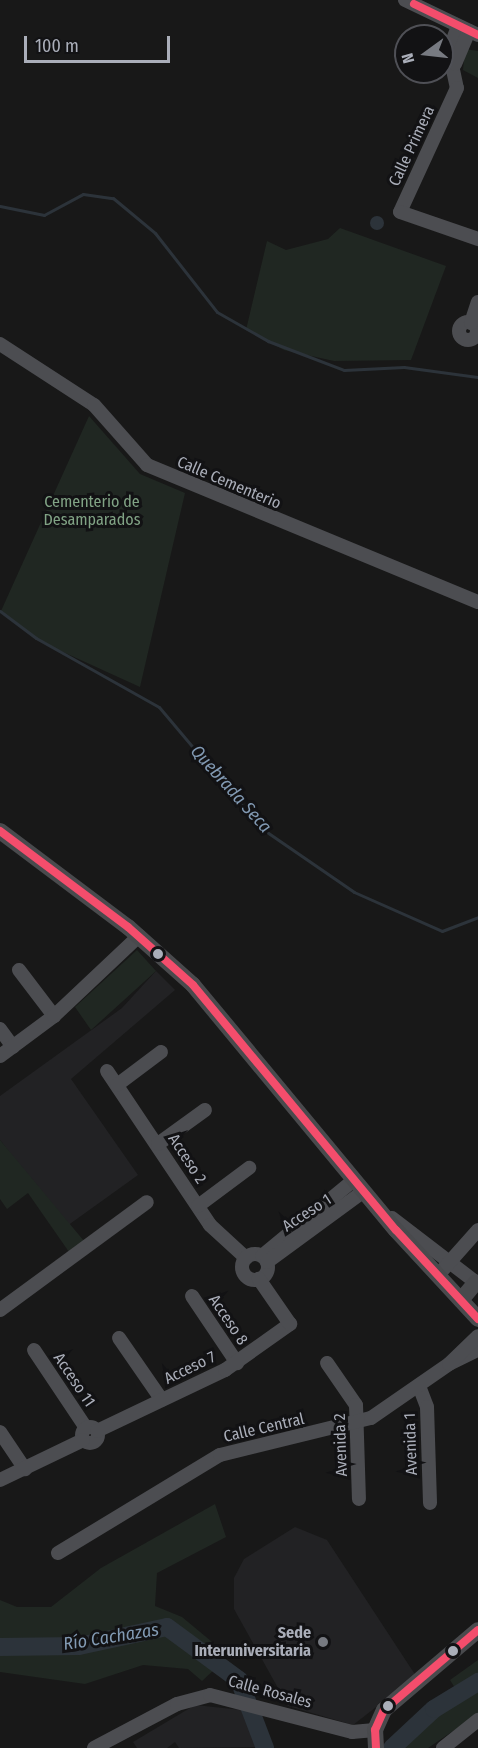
<!DOCTYPE html>
<meta charset="utf-8">
<style>
body{margin:0}
#map{position:relative;width:478px;height:1748px;overflow:hidden;background:#181818;font-family:"Fira Sans Condensed",sans-serif}
div>[style]{position:absolute}
.built>*{inset:0;background:#222224}
.green>*{inset:0;background:#202722}
.water>*{inset:0;background:#2c333a}
.round{border-radius:50%}
.stream>*{height:3px;margin:-1.5px;padding:0 1.5px;transform-origin:1.5px;border-radius:1.5px;background:#2c333a}
.river>*{height:18px;margin:-9px;padding:0 9px;transform-origin:9px;border-radius:9px;background:#2c333a}
.minor>*{height:14px;margin:-7px;padding:0 7px;transform-origin:7px;border-radius:7px;background:#4c4d51}
.minor>.ring{margin:-7px;padding:0;box-sizing:content-box;background:none;border:14px solid #4c4d51;border-radius:50%}
.major>*{height:16px;margin:-8px;padding:0 8px;transform-origin:8px;border-radius:8px;background:#494a4d}
.bus-1>*{height:8px;margin:-4px;padding:0 4px;transform-origin:4px;border-radius:4px;background:#f44d6c}
.dots>*{width:16px;height:16px;translate:-50% -50%;box-sizing:border-box;border:3px solid #121214;border-radius:50%}
span{translate:-50% -50%;white-space:nowrap;text-align:center;line-height:1.15;-webkit-text-stroke:6px #121214;paint-order:stroke}
.street-label{font-size:16px;color:#aaaeb9}
.park-label{font-size:16px;color:#81a385}
.poi-label{font-size:16px;color:#aaaeb9;font-weight:700}
.right{translate:-100% -50%;text-align:right}
.water-label{font-size:18px;color:#829ab3;font-style:italic}
.north{position:absolute;left:394px;top:24px;width:60px;height:60px;box-sizing:border-box;background:#121214;border:2px solid #4f5056;border-radius:50%;rotate:255deg;font-size:16px;font-weight:700;line-height:24px;text-align:center;color:#aaaeb9}
.north::after{content:'';display:block;margin:auto;width:21px;height:27px;background:#777a81;clip-path:polygon(50% 0,100% 100%,50% 72%,0 100%)}
.scale{position:absolute;left:24px;top:36px;width:146px;height:27px;box-sizing:border-box;border:3px solid #aaaeb9;border-top:0;padding-left:8px;font-size:18px;line-height:21px;white-space:nowrap;color:#aaaeb9;-webkit-text-stroke:4px #121214;paint-order:stroke}
</style>
<div id="map">
<div class="built">
<i style="clip-path:polygon(156px 971px,175px 990px,71px 1079px,138px 1175px,67px 1226px,0 1140px,0 1096px,122px 1008px)"></i>
<i style="clip-path:polygon(295px 1527px,327px 1540px,416px 1676px,353px 1725px,288px 1706px,234px 1609px,234px 1578px,244px 1559px)"></i>
<i style="clip-path:polygon(195px 1705px,242px 1710px,256px 1747px,179px 1748px,175px 1742px,167px 1748px,137px 1748px,133px 1742px)"></i>
</div>
<div class="green">
<i style="clip-path:polygon(465px 49px,478px 51px,478px 78px,463px 70px)"></i>
<i style="clip-path:polygon(340px 228px,446px 266px,411px 360px,334px 361px,284px 350px,246px 330px,267px 241px,286px 250px,328px 239px)"></i>
<i style="clip-path:polygon(89px 416px,140px 474px,185px 493px,140px 687px,39px 641px,1px 611px)"></i>
<i style="clip-path:polygon(137px 950px,156px 971px,91px 1030px,75px 1007px)"></i>
<i style="clip-path:polygon(0 1140px,84px 1241px,69px 1252px,28px 1193px,7px 1209px,0 1199px)"></i>
<i style="clip-path:polygon(215px 1504px,226px 1537px,157px 1573px,155px 1606px,182px 1617px,229px 1656px,202px 1681px,188px 1669px,143px 1665px,85px 1684px,0 1672px,0 1600px,17px 1607px,51px 1607px,101px 1568px)"></i>
<i style="clip-path:polygon(478px 1660px,478px 1714px,428px 1748px,396px 1748px,460px 1696px,450px 1680px)"></i>
</div>
<div class="water">
<i class="round" style="left:370px;top:216px;width:14px;height:14px"></i>
</div>
<div class="stream">
<i style="left:0;top:206px;width:45px;rotate:11.6deg"></i>
<i style="left:44px;top:215px;width:44px;rotate:-28.3deg"></i>
<i style="left:83px;top:194px;width:30px;rotate:8deg"></i>
<i style="left:113px;top:198px;width:55px;rotate:39.8deg"></i>
<i style="left:155px;top:233px;width:100px;rotate:51.9deg"></i>
<i style="left:217px;top:312px;width:59px;rotate:29.6deg"></i>
<i style="left:268px;top:341px;width:81px;rotate:20.9deg"></i>
<i style="left:344px;top:370px;width:60px;rotate:-2.9deg"></i>
<i style="left:404px;top:367px;width:75px;rotate:7.7deg"></i>
<i style="left:0;top:611px;width:45px;rotate:36.9deg"></i>
<i style="left:36px;top:638px;width:141px;rotate:29.3deg"></i>
<i style="left:159px;top:707px;width:158px;rotate:49.9deg"></i>
<i style="left:261px;top:828px;width:113px;rotate:34.5deg"></i>
<i style="left:354px;top:892px;width:96px;rotate:23.9deg"></i>
<i style="left:442px;top:931px;width:39px;rotate:-21deg"></i>
</div>
<div class="river">
<i style="left:0;top:1647px;width:79px;rotate:-0.7deg"></i>
<i style="left:79px;top:1646px;width:90px;rotate:-12.2deg"></i>
<i style="left:167px;top:1627px;width:89px;rotate:36.4deg"></i>
<i style="left:239px;top:1680px;width:73px;rotate:69.1deg"></i>
<i style="left:392px;top:1748px;width:57px;rotate:-42.9deg"></i>
<i style="left:434px;top:1709px;width:52px;rotate:-31.5deg"></i>
</div>
<div class="minor">
<i style="left:405px;top:0;width:81px;rotate:25.6deg"></i>
<i style="left:458px;top:26px;width:27px;rotate:110deg"></i>
<i style="left:449px;top:51px;width:38px;rotate:78deg"></i>
<i style="left:457px;top:88px;width:136px;rotate:114.7deg"></i>
<i style="left:400px;top:212px;width:83px;rotate:19.1deg"></i>
<i style="left:455px;top:64px;width:36px;rotate:-67deg"></i>
<i class="ring" style="left:459px;top:322px;width:4px;height:4px"></i>
<i style="left:471px;top:323px;width:22px;rotate:-72deg"></i>
<i style="left:0;top:344px;width:112px;rotate:33deg"></i>
<i style="left:94px;top:405px;width:80px;rotate:48.5deg"></i>
<i style="left:147px;top:465px;width:358px;rotate:22.5deg"></i>
<i style="left:19px;top:970px;width:58px;rotate:52.7deg"></i>
<i style="left:0;top:1029px;width:22px;rotate:54deg"></i>
<i style="left:0;top:1056px;width:67px;rotate:-36.5deg"></i>
<i style="left:54px;top:1016px;width:117px;rotate:-43.3deg"></i>
<i style="left:107px;top:1071px;width:185px;rotate:56.2deg"></i>
<i style="left:210px;top:1225px;width:49px;rotate:42.5deg"></i>
<i style="left:117px;top:1085px;width:55px;rotate:-36.9deg"></i>
<i style="left:158px;top:1144px;width:58px;rotate:-35.9deg"></i>
<i style="left:198px;top:1206px;width:64px;rotate:-36.7deg"></i>
<i style="left:392px;top:1218px;width:108px;rotate:37.5deg"></i>
<i class="ring" style="left:242px;top:1254px;width:12px;height:12px"></i>
<i style="left:262px;top:1256px;width:119px;rotate:-39.6deg"></i>
<i style="left:267px;top:1262px;width:120px;rotate:-36.2deg"></i>
<i style="left:439px;top:1274px;width:59px;rotate:-48.4deg"></i>
<i style="left:192px;top:1296px;width:81px;rotate:56.1deg"></i>
<i style="left:0;top:1310px;width:182px;rotate:-36.3deg"></i>
<i style="left:119px;top:1338px;width:75px;rotate:55.3deg"></i>
<i style="left:34px;top:1350px;width:94px;rotate:56.3deg"></i>
<i style="left:327px;top:1363px;width:51px;rotate:55.4deg"></i>
<i style="left:356px;top:1405px;width:94px;rotate:88.2deg"></i>
<i style="left:451px;top:1363px;width:30px;rotate:-26deg"></i>
<i style="left:419px;top:1386px;width:22px;rotate:69deg"></i>
<i style="left:427px;top:1407px;width:96px;rotate:88.2deg"></i>
<i class="ring" style="left:82px;top:1427px;width:2px;height:2px"></i>
<i style="left:97px;top:1431px;width:142px;rotate:-25.5deg"></i>
<i style="left:225px;top:1370px;width:80px;rotate:-35.3deg"></i>
<i style="left:290px;top:1324px;width:55px;rotate:-124.6deg"></i>
<i style="left:0;top:1432px;width:45px;rotate:56deg"></i>
<i style="left:0;top:1480px;width:92px;rotate:-25.7deg"></i>
<i style="left:58px;top:1553px;width:189px;rotate:-31.2deg"></i>
<i style="left:220px;top:1455px;width:155px;rotate:-13.8deg"></i>
<i style="left:371px;top:1418px;width:95px;rotate:-34.7deg"></i>
<i style="left:449px;top:1364px;width:40px;rotate:-44deg"></i>
<i style="left:94px;top:1748px;width:94px;rotate:-27.9deg"></i>
<i style="left:177px;top:1704px;width:34px;rotate:-15deg"></i>
<i style="left:210px;top:1695px;width:147px;rotate:14.6deg"></i>
<i style="left:352px;top:1732px;width:23px;rotate:-5deg"></i>
<i style="left:443px;top:1748px;width:45px;rotate:-38.7deg"></i>
</div>
<div class="major">
<i style="left:0;top:831px;width:160px;rotate:36.9deg"></i>
<i style="left:128px;top:927px;width:87px;rotate:41.7deg"></i>
<i style="left:193px;top:985px;width:318px;rotate:50.4deg"></i>
<i style="left:396px;top:1230px;width:121px;rotate:47.3deg"></i>
<i style="left:461px;top:1300px;width:23px;rotate:-50deg"></i>
<i style="left:376px;top:1748px;width:18px;rotate:-93deg"></i>
<i style="left:375px;top:1730px;width:22px;rotate:-66deg"></i>
<i style="left:384px;top:1710px;width:123px;rotate:-40.4deg"></i>
</div>
<div class="bus-1">
<i style="left:414px;top:4px;width:71px;rotate:25.8deg"></i>
<i style="left:0;top:831px;width:160px;rotate:36.9deg"></i>
<i style="left:128px;top:927px;width:87px;rotate:41.7deg"></i>
<i style="left:193px;top:985px;width:318px;rotate:50.4deg"></i>
<i style="left:396px;top:1230px;width:121px;rotate:47.3deg"></i>
<i style="left:376px;top:1748px;width:18px;rotate:-93deg"></i>
<i style="left:375px;top:1730px;width:22px;rotate:-66deg"></i>
<i style="left:384px;top:1710px;width:123px;rotate:-40.4deg"></i>
</div>
<div class="dots">
<i style="left:158px;top:954px;background:#aaaeb9"></i>
<i style="left:323px;top:1642px;background:#777a81"></i>
<i style="left:453px;top:1651px;background:#aaaeb9"></i>
<i style="left:388px;top:1706px;background:#aaaeb9"></i>
</div>
<div class="street-label">
<span style="left:412px;top:146px;rotate:-65deg">Calle Primera</span>
<span style="left:229px;top:483px;rotate:23deg">Calle Cementerio</span>
<span style="left:187px;top:1159px;rotate:57deg">Acceso 2</span>
<span style="left:307px;top:1213px;rotate:-33deg">Acceso 1</span>
<span style="left:228px;top:1320px;rotate:56deg">Acceso 8</span>
<span style="left:190px;top:1368px;rotate:-26deg">Acceso 7</span>
<span style="left:74px;top:1380px;rotate:56deg">Acceso 11</span>
<span style="left:264px;top:1428px;rotate:-13deg">Calle Central</span>
<span style="left:411px;top:1444px;rotate:-92deg">Avenida 1</span>
<span style="left:341px;top:1445px;rotate:-92deg">Avenida 2</span>
<span style="left:270px;top:1692px;rotate:15deg">Calle Rosales</span>
</div>
<div class="park-label">
<span style="left:92px;top:511px">Cementerio de<br>Desamparados</span>
</div>
<div class="poi-label">
<span class="right" style="left:311px;top:1642px">Sede<br>Interuniversitaria</span>
</div>
<div class="water-label">
<span style="left:231px;top:789px;rotate:48deg">Quebrada Seca</span>
<span style="left:111px;top:1637px;rotate:-9deg">Río Cachazas</span>
</div>
<div class="north">N</div>
<div class="scale">100 m</div>
</div>
